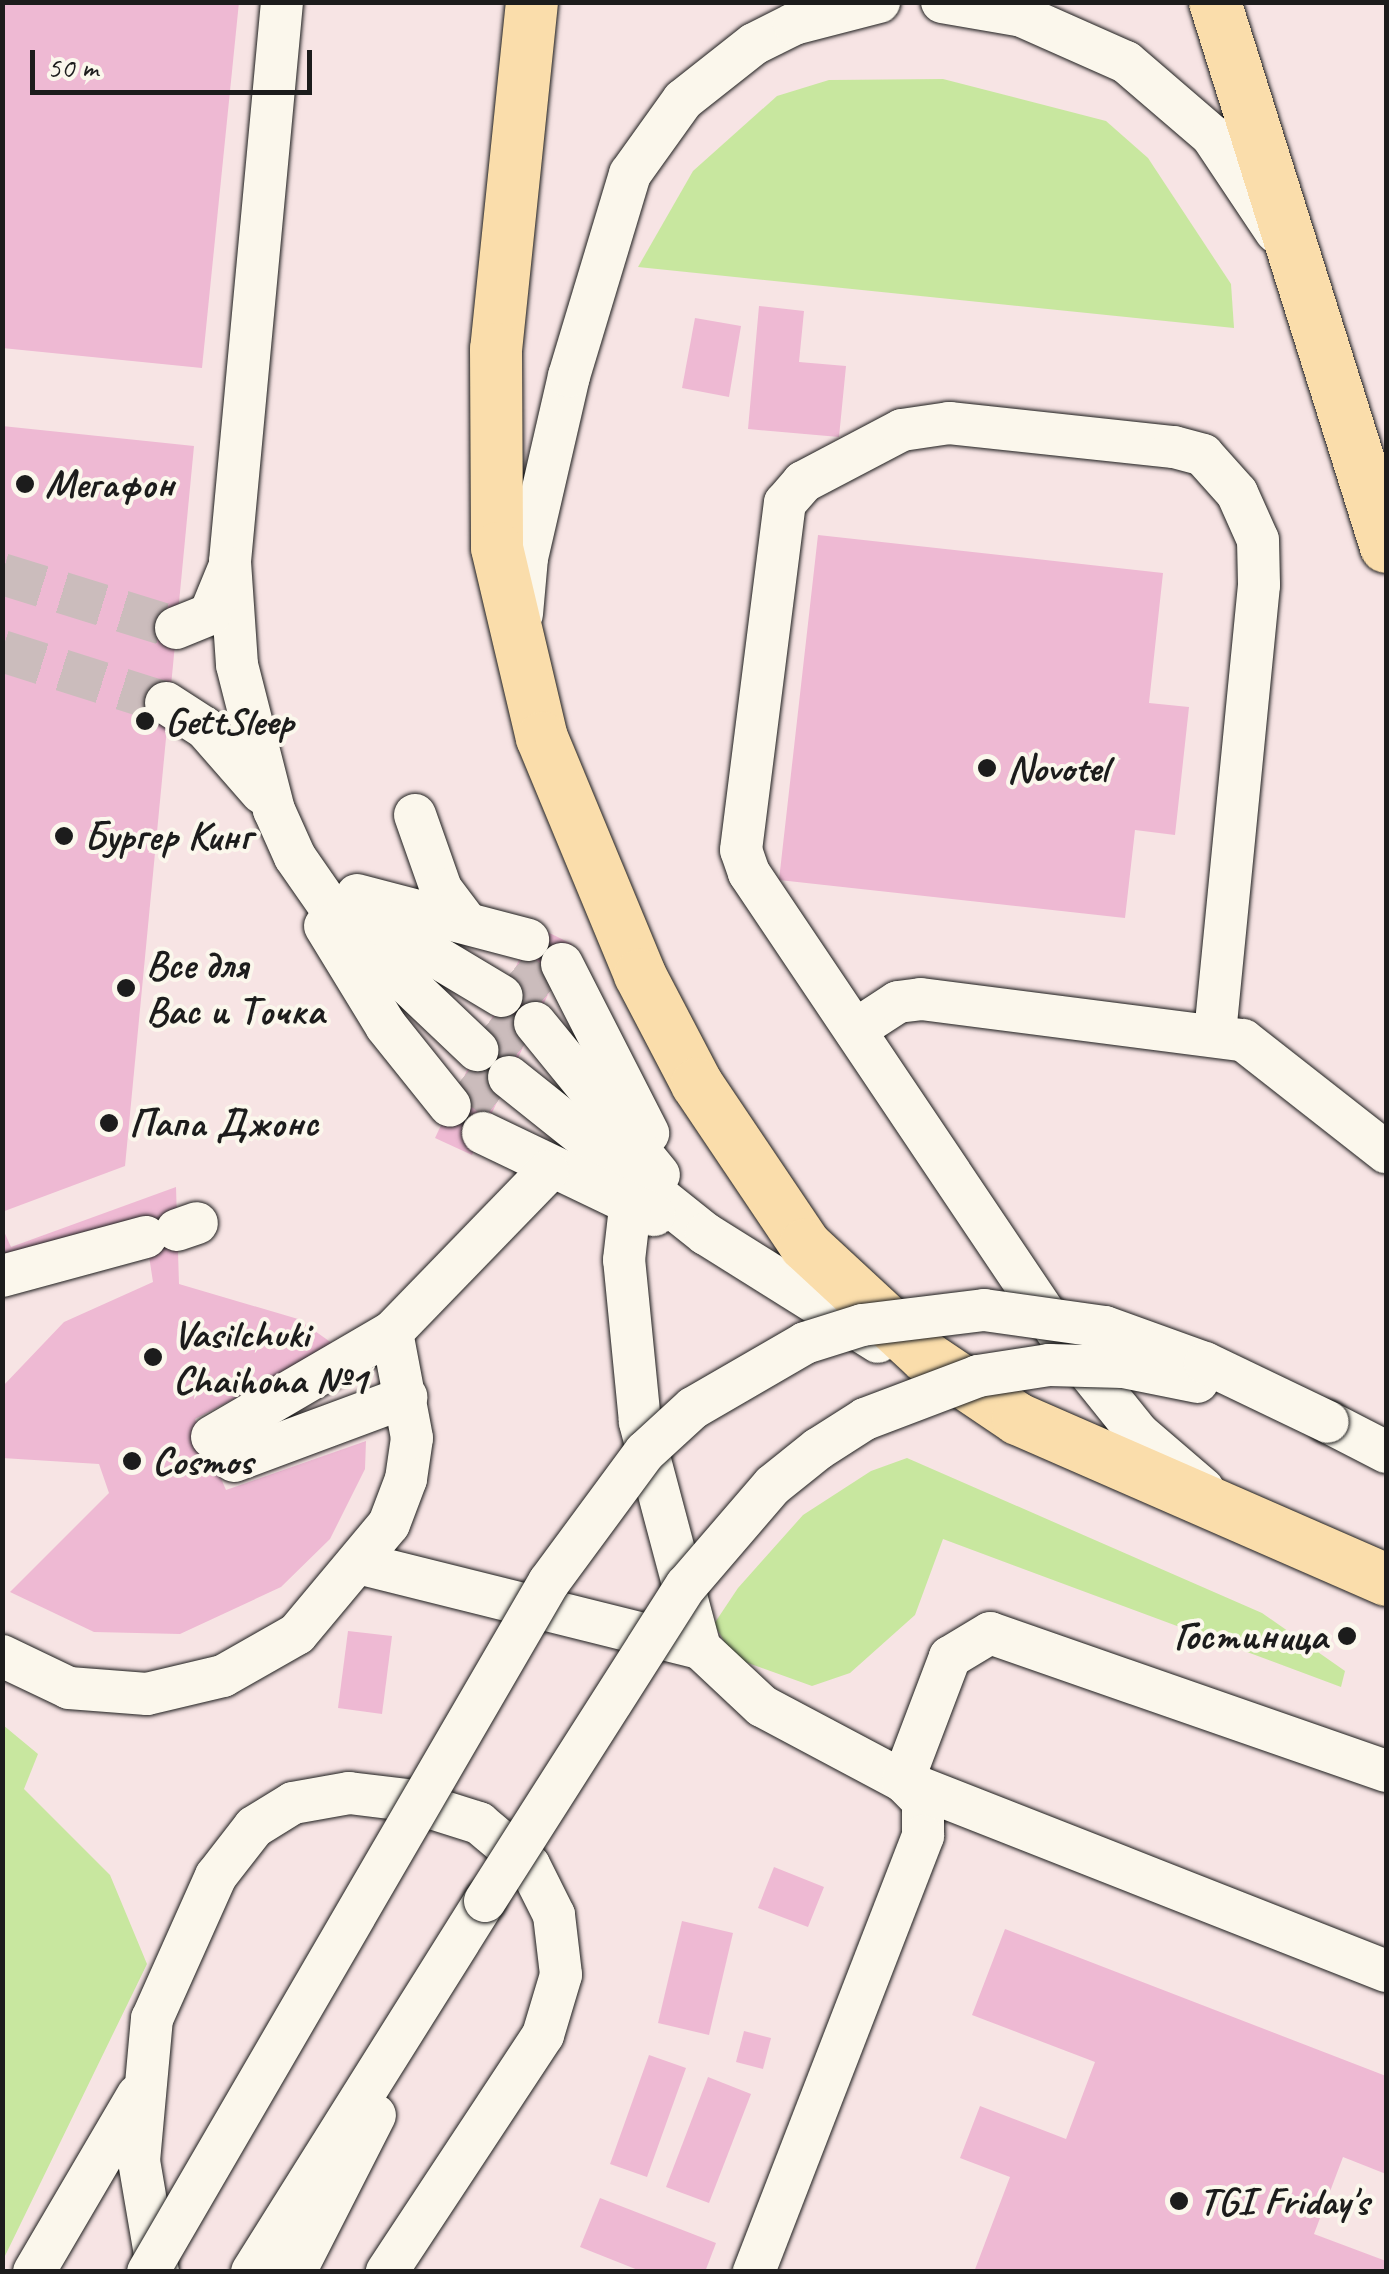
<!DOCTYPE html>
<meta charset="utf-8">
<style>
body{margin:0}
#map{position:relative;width:1389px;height:2274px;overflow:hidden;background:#f7e4e4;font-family:Caveat,sans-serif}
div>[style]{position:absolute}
.green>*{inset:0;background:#c8e79f}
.building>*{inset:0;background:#eeb9d3}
.minor-tunnel>*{height:42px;margin-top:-21px;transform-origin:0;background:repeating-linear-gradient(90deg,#cbbcbc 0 42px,transparent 0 63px)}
.roads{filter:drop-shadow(0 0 2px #1c1c1c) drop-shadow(0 0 2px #1c1c1c)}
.minor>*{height:42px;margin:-21px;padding:0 21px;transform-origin:21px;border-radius:21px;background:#fbf7ec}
.major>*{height:52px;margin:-26px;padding:0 26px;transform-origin:26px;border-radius:26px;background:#faddab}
.bridges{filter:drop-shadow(0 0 2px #1c1c1c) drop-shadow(0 0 2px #1c1c1c)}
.minor-bridge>*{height:42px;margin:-21px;padding:0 21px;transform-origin:21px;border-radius:21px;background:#fbf7ec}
.dots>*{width:28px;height:28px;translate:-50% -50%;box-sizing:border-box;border:5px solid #fbf7ec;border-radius:50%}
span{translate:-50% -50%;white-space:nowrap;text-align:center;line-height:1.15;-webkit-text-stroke:8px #fbf7ec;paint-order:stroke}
.poi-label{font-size:40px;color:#1c1c1c;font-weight:700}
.left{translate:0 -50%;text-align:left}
.right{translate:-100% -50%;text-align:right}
.frame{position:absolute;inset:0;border:5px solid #1c1c1c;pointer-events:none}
.scale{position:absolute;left:30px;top:50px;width:282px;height:45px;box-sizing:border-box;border:5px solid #1c1c1c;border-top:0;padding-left:12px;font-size:30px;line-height:35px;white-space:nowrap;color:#1c1c1c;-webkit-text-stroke:8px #fbf7ec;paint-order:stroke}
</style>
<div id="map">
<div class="green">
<i style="clip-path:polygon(943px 79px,1106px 121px,1148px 158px,1231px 284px,1234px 328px,638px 267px,693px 171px,777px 96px,829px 80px)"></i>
<i style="clip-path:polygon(907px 1458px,1262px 1613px,1345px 1671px,1341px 1687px,943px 1539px,915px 1615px,850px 1673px,812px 1686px,734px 1658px,714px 1624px,738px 1588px,803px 1515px,871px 1471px)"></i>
<i style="clip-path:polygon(3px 1725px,38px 1754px,24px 1789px,110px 1875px,147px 1964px,3px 2260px)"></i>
</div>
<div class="building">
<i style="clip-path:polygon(2px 2px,239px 2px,202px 368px,2px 348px)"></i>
<i style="clip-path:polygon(759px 306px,804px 311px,799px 362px,846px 366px,839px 437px,748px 429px)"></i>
<i style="clip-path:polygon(695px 318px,741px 326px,729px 397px,682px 388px)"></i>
<i style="clip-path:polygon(2px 426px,194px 446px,125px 1166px,2px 1212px)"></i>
<i style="clip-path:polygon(818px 535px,1163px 573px,1149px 703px,1189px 707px,1175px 835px,1135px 830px,1125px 918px,779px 880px)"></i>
<i style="clip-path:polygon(535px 926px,572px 944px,472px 1155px,435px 1138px)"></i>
<i style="clip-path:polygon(176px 1187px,179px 1284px,298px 1319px,336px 1346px,195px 1419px,226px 1490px,366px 1441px,365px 1469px,330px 1539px,281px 1587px,180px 1634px,94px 1632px,10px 1592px,109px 1493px,99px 1464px,2px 1458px,2px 1387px,64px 1322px,153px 1282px,145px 1230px,2px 1269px,2px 1227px,11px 1247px)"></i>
<i style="clip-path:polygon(348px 1631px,392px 1636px,382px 1714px,338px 1708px)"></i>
<i style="clip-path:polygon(774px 1867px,824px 1887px,808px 1927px,758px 1908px)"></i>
<i style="clip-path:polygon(682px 1921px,733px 1933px,709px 2035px,658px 2023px)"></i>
<i style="clip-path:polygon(1005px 1929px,1386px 2076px,1386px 2174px,1343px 2157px,1314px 2234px,1386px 2261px,1386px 2272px,974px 2272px,1010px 2177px,960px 2158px,980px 2106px,1066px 2139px,1095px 2062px,972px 2015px)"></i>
<i style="clip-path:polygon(744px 2031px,771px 2038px,763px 2069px,736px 2062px)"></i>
<i style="clip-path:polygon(649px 2055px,686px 2068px,647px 2177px,610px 2164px)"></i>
<i style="clip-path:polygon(708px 2077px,751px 2094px,709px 2203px,666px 2187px)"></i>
<i style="clip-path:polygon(600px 2198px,716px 2243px,705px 2272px,643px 2272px,580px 2247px)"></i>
</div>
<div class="minor-tunnel">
<i style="left:2px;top:574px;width:182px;rotate:17.2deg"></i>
<i style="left:2px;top:651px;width:172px;rotate:17.6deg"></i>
<i style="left:514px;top:969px;width:43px;rotate:39.3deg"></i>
<i style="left:489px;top:1022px;width:43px;rotate:39.3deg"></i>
<i style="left:465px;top:1075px;width:42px;rotate:38.2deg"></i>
</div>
<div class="roads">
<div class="minor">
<i style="left:282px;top:2px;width:562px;rotate:95.31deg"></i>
<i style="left:230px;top:562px;width:103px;rotate:86.1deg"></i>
<i style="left:237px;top:665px;width:150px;rotate:75.7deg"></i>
<i style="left:274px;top:810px;width:51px;rotate:65.9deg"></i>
<i style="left:295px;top:857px;width:72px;rotate:55.2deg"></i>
<i style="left:336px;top:916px;width:195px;rotate:43.5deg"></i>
<i style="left:942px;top:2px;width:81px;rotate:9.9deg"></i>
<i style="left:1022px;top:16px;width:114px;rotate:23.9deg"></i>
<i style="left:1126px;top:62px;width:113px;rotate:40.7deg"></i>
<i style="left:1212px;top:136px;width:115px;rotate:56.3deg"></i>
<i style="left:522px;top:614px;width:56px;rotate:-84.9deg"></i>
<i style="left:527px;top:558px;width:187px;rotate:-77deg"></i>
<i style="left:569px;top:376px;width:211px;rotate:-73.2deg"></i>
<i style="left:630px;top:174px;width:91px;rotate:-54.4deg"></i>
<i style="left:683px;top:100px;width:90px;rotate:-38.3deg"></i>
<i style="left:754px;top:44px;width:45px;rotate:-26.6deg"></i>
<i style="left:794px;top:24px;width:88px;rotate:-14.5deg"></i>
<i style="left:176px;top:628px;width:37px;rotate:-22deg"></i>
<i style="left:210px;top:614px;width:50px;rotate:-67.6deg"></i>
<i style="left:166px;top:703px;width:46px;rotate:32.7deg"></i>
<i style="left:205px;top:728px;width:86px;rotate:48.8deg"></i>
<i style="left:415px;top:815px;width:78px;rotate:70.6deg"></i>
<i style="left:441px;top:889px;width:41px;rotate:52.9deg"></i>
<i style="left:357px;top:895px;width:177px;rotate:14.7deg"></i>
<i style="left:348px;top:904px;width:179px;rotate:30.9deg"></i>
<i style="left:325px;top:926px;width:117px;rotate:58.6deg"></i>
<i style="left:386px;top:1026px;width:102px;rotate:51.3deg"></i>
<i style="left:562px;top:964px;width:190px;rotate:63deg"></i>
<i style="left:535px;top:1023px;width:196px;rotate:50.8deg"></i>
<i style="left:855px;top:1030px;width:51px;rotate:-33.1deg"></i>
<i style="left:898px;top:1002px;width:23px;rotate:-7deg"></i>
<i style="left:921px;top:999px;width:325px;rotate:7.3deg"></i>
<i style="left:1243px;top:1040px;width:182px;rotate:38.1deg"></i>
<i style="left:509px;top:1077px;width:252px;rotate:38.6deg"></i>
<i style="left:706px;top:1234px;width:203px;rotate:32.1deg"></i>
<i style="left:483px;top:1133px;width:190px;rotate:25.6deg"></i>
<i style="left:177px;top:1230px;width:21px;rotate:-19deg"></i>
<i style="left:2px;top:1276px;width:149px;rotate:-15.2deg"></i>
<i style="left:1328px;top:1422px;width:65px;rotate:27.3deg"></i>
<i style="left:212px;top:1437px;width:208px;rotate:-30.3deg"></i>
<i style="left:392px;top:1332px;width:224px;rotate:-45.9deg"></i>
<i style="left:234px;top:1461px;width:184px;rotate:-20.4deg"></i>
<i style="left:1203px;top:1489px;width:86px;rotate:-139.3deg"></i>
<i style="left:1138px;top:1433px;width:124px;rotate:-128.8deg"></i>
<i style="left:1060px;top:1336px;width:558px;rotate:-123.89deg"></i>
<i style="left:749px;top:873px;width:24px;rotate:-109deg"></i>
<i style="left:741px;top:850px;width:350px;rotate:-82.8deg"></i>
<i style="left:785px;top:503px;width:28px;rotate:-49deg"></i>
<i style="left:803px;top:482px;width:112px;rotate:-27.7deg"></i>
<i style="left:902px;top:430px;width:48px;rotate:-8.5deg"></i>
<i style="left:949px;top:423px;width:226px;rotate:6.1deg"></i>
<i style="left:1174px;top:447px;width:30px;rotate:15deg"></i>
<i style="left:1203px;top:455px;width:51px;rotate:48.2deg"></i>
<i style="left:1237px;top:493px;width:51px;rotate:65.9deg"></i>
<i style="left:1258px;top:540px;width:45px;rotate:88.7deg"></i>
<i style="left:1259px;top:585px;width:451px;rotate:95.6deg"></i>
<i style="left:358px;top:1563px;width:352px;rotate:14deg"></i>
<i style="left:700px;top:1648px;width:234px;rotate:-104.9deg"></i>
<i style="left:640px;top:1422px;width:163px;rotate:-95.6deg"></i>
<i style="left:624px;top:1260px;width:53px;rotate:-83.5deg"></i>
<i style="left:700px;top:1648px;width:85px;rotate:43.1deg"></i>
<i style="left:762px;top:1706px;width:160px;rotate:28deg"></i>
<i style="left:903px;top:1781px;width:28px;rotate:45deg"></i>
<i style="left:923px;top:1801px;width:35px;rotate:90deg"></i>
<i style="left:923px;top:1836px;width:468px;rotate:111.2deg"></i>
<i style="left:2px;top:1656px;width:74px;rotate:25.5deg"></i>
<i style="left:69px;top:1688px;width:78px;rotate:4.4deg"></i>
<i style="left:147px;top:1694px;width:78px;rotate:-13.3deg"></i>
<i style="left:223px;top:1676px;width:85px;rotate:-29.6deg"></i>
<i style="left:297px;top:1634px;width:143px;rotate:-50.1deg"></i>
<i style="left:389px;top:1524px;width:48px;rotate:-69.3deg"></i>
<i style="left:406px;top:1479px;width:41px;rotate:-81.7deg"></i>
<i style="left:412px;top:1438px;width:108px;rotate:-100.7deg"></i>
<i style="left:1386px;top:1771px;width:419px;rotate:-160.8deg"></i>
<i style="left:990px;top:1633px;width:47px;rotate:149deg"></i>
<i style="left:950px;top:1657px;width:133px;rotate:110.8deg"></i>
<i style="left:903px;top:1781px;width:519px;rotate:21.47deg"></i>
<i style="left:34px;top:2272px;width:205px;rotate:-59.6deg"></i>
<i style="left:158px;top:2272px;width:113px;rotate:-99.7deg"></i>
<i style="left:139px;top:2161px;width:143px;rotate:-84.8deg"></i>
<i style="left:152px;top:2019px;width:157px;rotate:-65.9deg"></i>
<i style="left:216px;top:1876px;width:62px;rotate:-52.2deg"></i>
<i style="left:254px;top:1827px;width:46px;rotate:-31.6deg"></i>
<i style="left:293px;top:1803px;width:57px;rotate:-10.1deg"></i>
<i style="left:349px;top:1793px;width:57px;rotate:7deg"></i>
<i style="left:406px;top:1800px;width:77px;rotate:17.5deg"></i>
<i style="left:479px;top:1823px;width:65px;rotate:40deg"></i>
<i style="left:529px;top:1865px;width:56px;rotate:63.4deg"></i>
<i style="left:554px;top:1915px;width:60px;rotate:83.3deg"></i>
<i style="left:561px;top:1975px;width:63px;rotate:106.7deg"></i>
<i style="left:543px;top:2035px;width:284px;rotate:123.4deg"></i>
<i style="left:252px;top:2272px;width:438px;rotate:-57.9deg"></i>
<i style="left:295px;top:2272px;width:176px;rotate:-63deg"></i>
</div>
<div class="major">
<i style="left:532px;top:2px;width:349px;rotate:95.9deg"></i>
<i style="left:496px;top:349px;width:199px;rotate:89.7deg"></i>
<i style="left:497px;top:548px;width:195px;rotate:76.7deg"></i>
<i style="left:542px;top:738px;width:256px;rotate:67.5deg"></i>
<i style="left:640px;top:975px;width:123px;rotate:62.4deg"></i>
<i style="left:697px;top:1084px;width:194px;rotate:56.1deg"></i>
<i style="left:805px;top:1245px;width:165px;rotate:42.8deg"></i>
<i style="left:926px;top:1357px;width:111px;rotate:34deg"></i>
<i style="left:1018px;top:1419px;width:402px;rotate:23.6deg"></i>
<i style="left:1215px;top:2px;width:571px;rotate:72.58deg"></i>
</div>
</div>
<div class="bridges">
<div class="minor-bridge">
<i style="left:485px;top:1901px;width:374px;rotate:-57.5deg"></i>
<i style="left:686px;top:1586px;width:133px;rotate:-49.3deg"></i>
<i style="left:773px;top:1485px;width:58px;rotate:-38.7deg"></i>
<i style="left:818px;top:1449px;width:56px;rotate:-32.6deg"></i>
<i style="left:865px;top:1419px;width:121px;rotate:-20.8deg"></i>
<i style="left:978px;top:1376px;width:72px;rotate:-8.8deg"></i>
<i style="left:1049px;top:1365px;width:74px;rotate:1.5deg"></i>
<i style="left:1123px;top:1367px;width:76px;rotate:11.3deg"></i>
<i style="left:148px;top:2272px;width:798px;rotate:-59.84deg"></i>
<i style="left:549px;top:1582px;width:162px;rotate:-53.6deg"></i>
<i style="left:645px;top:1452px;width:65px;rotate:-42.5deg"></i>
<i style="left:693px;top:1408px;width:129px;rotate:-30.1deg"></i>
<i style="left:805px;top:1343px;width:60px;rotate:-17.5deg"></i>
<i style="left:862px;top:1325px;width:123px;rotate:-7deg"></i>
<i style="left:984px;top:1310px;width:122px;rotate:8deg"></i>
<i style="left:1105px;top:1327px;width:106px;rotate:19.8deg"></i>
<i style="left:1205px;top:1363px;width:136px;rotate:25.6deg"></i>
</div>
</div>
<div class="dots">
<i style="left:25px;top:484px;background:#1c1c1c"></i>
<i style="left:145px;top:721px;background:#1c1c1c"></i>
<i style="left:987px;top:768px;background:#1c1c1c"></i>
<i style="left:64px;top:836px;background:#1c1c1c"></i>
<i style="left:126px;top:988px;background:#1c1c1c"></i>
<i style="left:109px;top:1123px;background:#1c1c1c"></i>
<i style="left:153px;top:1357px;background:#1c1c1c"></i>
<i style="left:132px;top:1461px;background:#1c1c1c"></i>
<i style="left:1347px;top:1636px;background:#1c1c1c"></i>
<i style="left:1179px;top:2201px;background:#1c1c1c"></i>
</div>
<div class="poi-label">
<span class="left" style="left:45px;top:484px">Мегафон</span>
<span class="left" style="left:165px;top:721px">GettSleep</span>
<span class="left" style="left:1007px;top:768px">Novotel</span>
<span class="left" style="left:84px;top:836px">Бургер Кинг</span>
<span class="left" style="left:146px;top:988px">Все для<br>Вас и Точка</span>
<span class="left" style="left:129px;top:1123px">Папа Джонс</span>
<span class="left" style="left:173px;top:1357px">Vasilchuki<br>Chaihona №1</span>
<span class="left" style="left:152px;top:1461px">Cosmos</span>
<span class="right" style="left:1327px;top:1636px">Гостиница</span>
<span class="left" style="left:1199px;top:2201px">TGI Friday's</span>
</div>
<div class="frame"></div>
<div class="scale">50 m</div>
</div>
